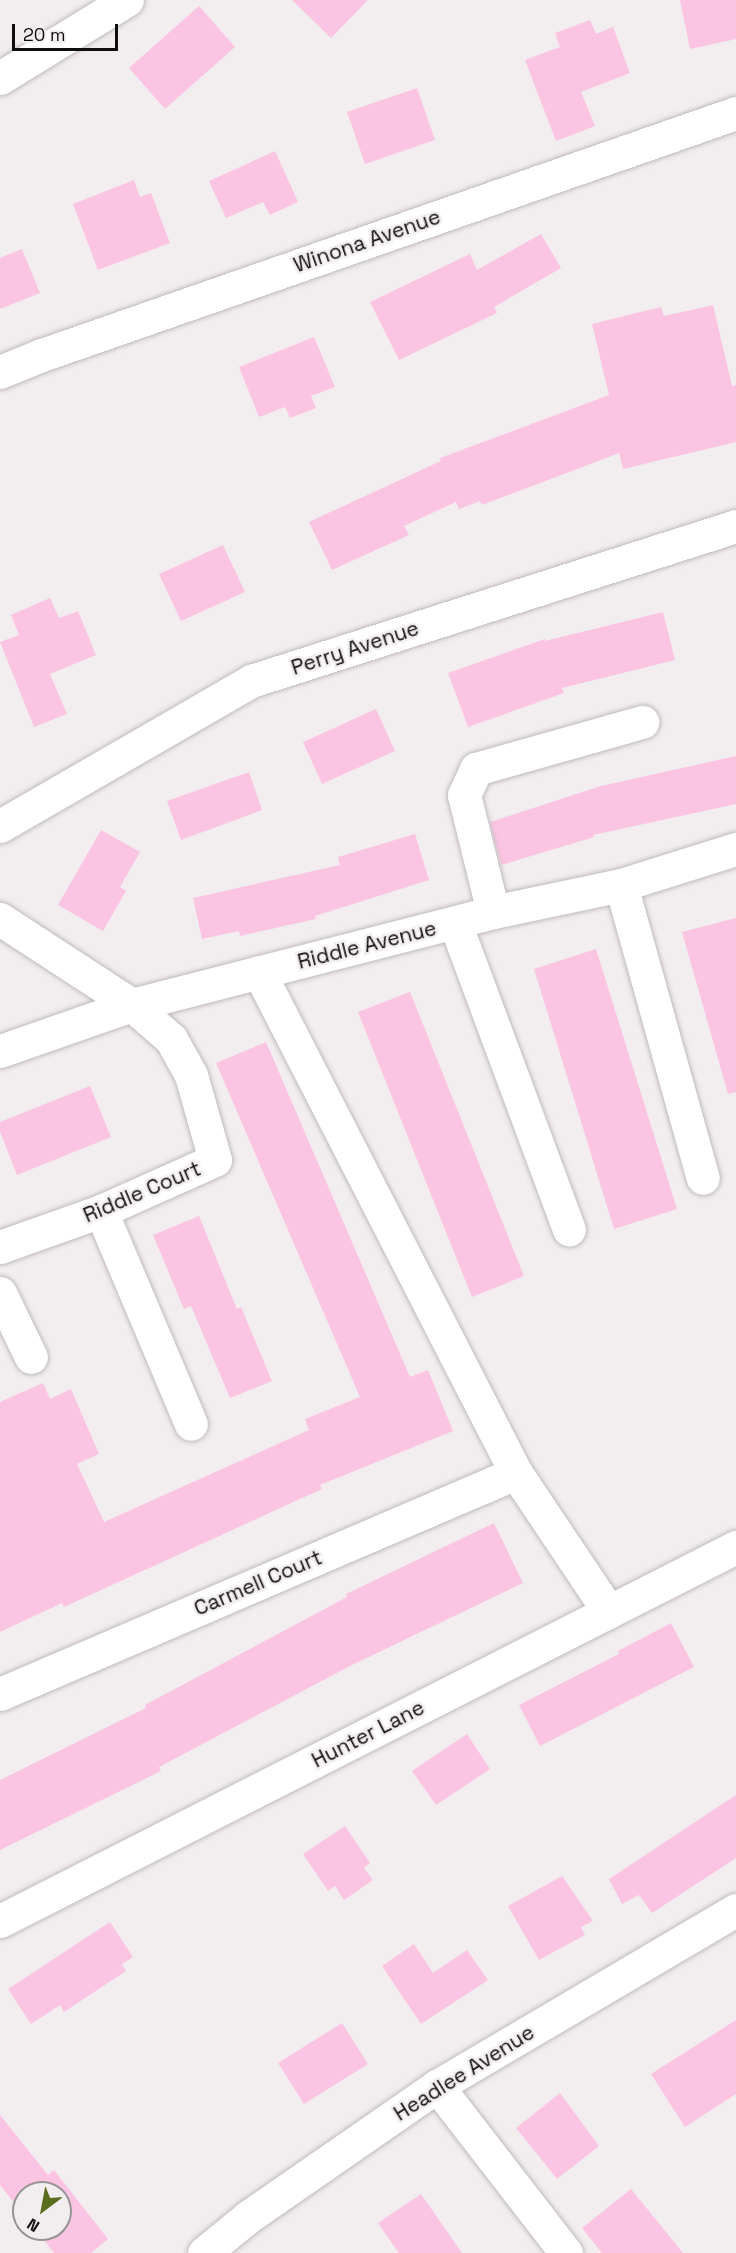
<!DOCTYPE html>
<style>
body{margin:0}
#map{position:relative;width:736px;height:2253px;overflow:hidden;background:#f2edef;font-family:"Space Grotesk",sans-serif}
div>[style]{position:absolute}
.building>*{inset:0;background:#fbc4e2}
.roads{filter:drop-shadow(0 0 2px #bfbabd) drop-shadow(0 0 2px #bfbabd)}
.minor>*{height:33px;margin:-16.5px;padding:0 16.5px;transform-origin:16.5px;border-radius:16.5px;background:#fff}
span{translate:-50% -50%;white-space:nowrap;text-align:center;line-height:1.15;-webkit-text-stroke:5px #f2edef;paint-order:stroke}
.street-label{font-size:21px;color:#0f0e0e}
.north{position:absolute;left:12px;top:2181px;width:60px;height:60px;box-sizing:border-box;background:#f2edef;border:2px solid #979495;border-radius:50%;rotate:212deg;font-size:16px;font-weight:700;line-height:24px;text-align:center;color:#0f0e0e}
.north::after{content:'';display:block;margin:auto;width:21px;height:27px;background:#596f1e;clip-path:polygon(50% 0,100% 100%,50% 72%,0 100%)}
.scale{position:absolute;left:12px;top:24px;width:106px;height:27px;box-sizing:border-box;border:3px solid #0f0e0e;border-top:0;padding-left:8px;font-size:18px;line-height:21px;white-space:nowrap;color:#0f0e0e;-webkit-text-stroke:4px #f2edef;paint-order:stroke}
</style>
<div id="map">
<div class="building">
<i style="clip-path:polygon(292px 0,368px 0,331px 38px)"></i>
<i style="clip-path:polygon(680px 0,736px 0,736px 39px,690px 49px)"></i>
<i style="clip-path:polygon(199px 6px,235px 47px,165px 109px,129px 68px)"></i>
<i style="clip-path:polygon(590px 20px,596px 34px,613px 27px,630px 73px,581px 92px,595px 126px,556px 141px,525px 60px,560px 47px,555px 33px)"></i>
<i style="clip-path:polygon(417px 88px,435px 140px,365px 164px,347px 112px)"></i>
<i style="clip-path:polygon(275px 151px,298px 202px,270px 215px,263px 202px,226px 218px,209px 181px)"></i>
<i style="clip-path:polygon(134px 180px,140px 197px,151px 193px,170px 243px,98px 270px,73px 204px)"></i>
<i style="clip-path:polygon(541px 234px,561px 268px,494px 307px,497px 313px,399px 360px,370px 302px,470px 254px,477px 270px)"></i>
<i style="clip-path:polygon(22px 249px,40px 293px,0 309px,0 258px)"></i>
<i style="clip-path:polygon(713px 305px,732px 386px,736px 385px,736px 442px,623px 469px,619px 453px,482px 505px,480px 501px,459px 509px,456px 502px,404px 526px,409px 535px,332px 570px,309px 522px,441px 461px,440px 458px,609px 395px,592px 324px,661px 307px,664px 316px)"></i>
<i style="clip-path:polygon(314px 337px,335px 387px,311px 396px,316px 408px,290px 418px,285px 407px,259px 417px,239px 367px)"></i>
<i style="clip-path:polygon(223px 545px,245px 592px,181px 621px,159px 574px)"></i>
<i style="clip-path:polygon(50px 598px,59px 618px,78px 611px,96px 655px,50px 674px,67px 714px,34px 727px,0 642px,19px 635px,11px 615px)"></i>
<i style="clip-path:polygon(663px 612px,675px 660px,562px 688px,564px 693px,468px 727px,448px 673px,545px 639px,545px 641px)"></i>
<i style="clip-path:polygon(376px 709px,395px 751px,322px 784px,303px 742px)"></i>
<i style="clip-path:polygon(736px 756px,736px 804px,593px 835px,594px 837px,501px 865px,490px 822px,601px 786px)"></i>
<i style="clip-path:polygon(249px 772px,262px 810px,181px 840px,167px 801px)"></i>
<i style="clip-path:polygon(101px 830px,140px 852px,120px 887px,126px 891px,103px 931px,58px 905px)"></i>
<i style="clip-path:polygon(415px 834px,429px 880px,315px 916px,316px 919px,240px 936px,239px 931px,202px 939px,193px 898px,340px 865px,338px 857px)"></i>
<i style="clip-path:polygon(736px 918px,736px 1092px,728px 1094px,682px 932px)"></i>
<i style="clip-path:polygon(596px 949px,677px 1209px,614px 1229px,534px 969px)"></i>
<i style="clip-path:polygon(410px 992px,524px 1276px,472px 1297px,358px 1012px)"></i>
<i style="clip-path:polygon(266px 1042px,410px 1377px,428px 1370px,453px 1431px,320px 1485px,322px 1489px,64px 1607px,62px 1603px,0 1632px,0 1402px,43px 1383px,50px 1399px,71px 1389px,99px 1454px,77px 1464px,104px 1522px,309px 1430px,305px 1419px,360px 1397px,216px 1063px)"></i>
<i style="clip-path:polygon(90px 1086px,111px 1137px,17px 1175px,0 1132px,0 1122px)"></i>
<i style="clip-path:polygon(199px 1216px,237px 1309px,241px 1307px,272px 1381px,230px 1398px,191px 1306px,184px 1309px,153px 1235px)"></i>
<i style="clip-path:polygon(494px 1523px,523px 1583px,350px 1666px,159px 1767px,161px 1771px,0 1850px,0 1780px,146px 1708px,145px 1705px,347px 1597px,346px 1594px)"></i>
<i style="clip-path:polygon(671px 1623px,694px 1667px,540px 1746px,519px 1705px,619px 1654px,618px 1651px)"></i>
<i style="clip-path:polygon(467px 1734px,490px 1769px,436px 1805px,412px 1771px)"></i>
<i style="clip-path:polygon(736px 1795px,736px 1858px,652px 1913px,639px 1895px,622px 1904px,609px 1879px)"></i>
<i style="clip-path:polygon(345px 1826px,370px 1863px,364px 1868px,373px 1880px,344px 1900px,335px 1886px,328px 1891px,303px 1854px)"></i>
<i style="clip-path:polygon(562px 1876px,593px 1921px,581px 1927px,585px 1935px,539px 1960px,508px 1906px)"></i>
<i style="clip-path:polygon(110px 1922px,133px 1957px,122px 1964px,126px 1971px,64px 2012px,60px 2005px,31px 2024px,8px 1989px)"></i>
<i style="clip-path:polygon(414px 1944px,433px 1973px,467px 1950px,488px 1980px,421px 2024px,382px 1966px)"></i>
<i style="clip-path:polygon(736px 2020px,736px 2094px,685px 2127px,651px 2074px)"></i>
<i style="clip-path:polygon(342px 2023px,368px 2064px,304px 2104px,278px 2063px)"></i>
<i style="clip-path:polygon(560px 2093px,599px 2146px,557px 2179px,516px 2128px)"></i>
<i style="clip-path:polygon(0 2115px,48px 2175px,54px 2170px,108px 2239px,91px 2253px,54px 2253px,35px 2229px,60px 2229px,60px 2193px,24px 2193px,24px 2215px,0 2185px)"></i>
<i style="clip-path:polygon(631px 2189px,683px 2253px,602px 2253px,582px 2228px)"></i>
<i style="clip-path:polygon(421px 2194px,462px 2253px,399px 2253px,378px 2223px)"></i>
</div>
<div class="roads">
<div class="minor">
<i style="left:0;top:78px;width:149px;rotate:-31.6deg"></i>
<i style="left:0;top:372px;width:42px;rotate:-22.3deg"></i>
<i style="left:39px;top:356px;width:738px;rotate:-19.22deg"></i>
<i style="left:0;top:826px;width:290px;rotate:-30deg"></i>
<i style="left:251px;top:681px;width:509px;rotate:-17.72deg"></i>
<i style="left:621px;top:885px;width:304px;rotate:74.4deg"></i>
<i style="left:493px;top:912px;width:121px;rotate:-103.9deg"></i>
<i style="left:464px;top:795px;width:29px;rotate:-65deg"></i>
<i style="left:476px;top:769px;width:173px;rotate:-15.8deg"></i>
<i style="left:0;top:919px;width:158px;rotate:33.1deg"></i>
<i style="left:132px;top:1005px;width:52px;rotate:41.1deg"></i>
<i style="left:171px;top:1039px;width:41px;rotate:60.9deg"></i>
<i style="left:191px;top:1075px;width:88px;rotate:74.2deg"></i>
<i style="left:215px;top:1160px;width:125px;rotate:155.9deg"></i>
<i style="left:101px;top:1211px;width:107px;rotate:160.4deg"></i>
<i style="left:455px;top:923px;width:327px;rotate:69.6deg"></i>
<i style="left:259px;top:972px;width:563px;rotate:62.84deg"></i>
<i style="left:516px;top:1473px;width:167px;rotate:56.2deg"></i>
<i style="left:0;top:1051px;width:140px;rotate:-19.2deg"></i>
<i style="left:132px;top:1005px;width:373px;rotate:-14.4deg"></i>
<i style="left:493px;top:912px;width:131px;rotate:-11.9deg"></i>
<i style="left:621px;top:885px;width:121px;rotate:-17.4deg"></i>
<i style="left:101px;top:1211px;width:231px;rotate:67.1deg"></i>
<i style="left:0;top:1293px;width:71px;rotate:64.2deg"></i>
<i style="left:0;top:1694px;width:561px;rotate:-23.19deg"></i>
<i style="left:0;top:1921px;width:826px;rotate:-26.94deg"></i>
<i style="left:437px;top:2086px;width:211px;rotate:52.3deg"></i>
<i style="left:204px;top:2253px;width:57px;rotate:-39.3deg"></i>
<i style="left:248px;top:2217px;width:230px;rotate:-34.7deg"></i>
<i style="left:437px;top:2086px;width:347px;rotate:-30.5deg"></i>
</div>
</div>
<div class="street-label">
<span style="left:367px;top:241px;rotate:-19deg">Winona Avenue</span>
<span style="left:355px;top:648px;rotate:-18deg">Perry Avenue</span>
<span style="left:367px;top:945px;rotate:-14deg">Riddle Avenue</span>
<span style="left:142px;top:1192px;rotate:-23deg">Riddle Court</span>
<span style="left:258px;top:1583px;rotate:-23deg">Carmell Court</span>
<span style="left:368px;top:1734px;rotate:-27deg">Hunter Lane</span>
<span style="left:464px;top:2073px;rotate:-32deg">Headlee Avenue</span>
</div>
<div class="north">N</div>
<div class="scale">20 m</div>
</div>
